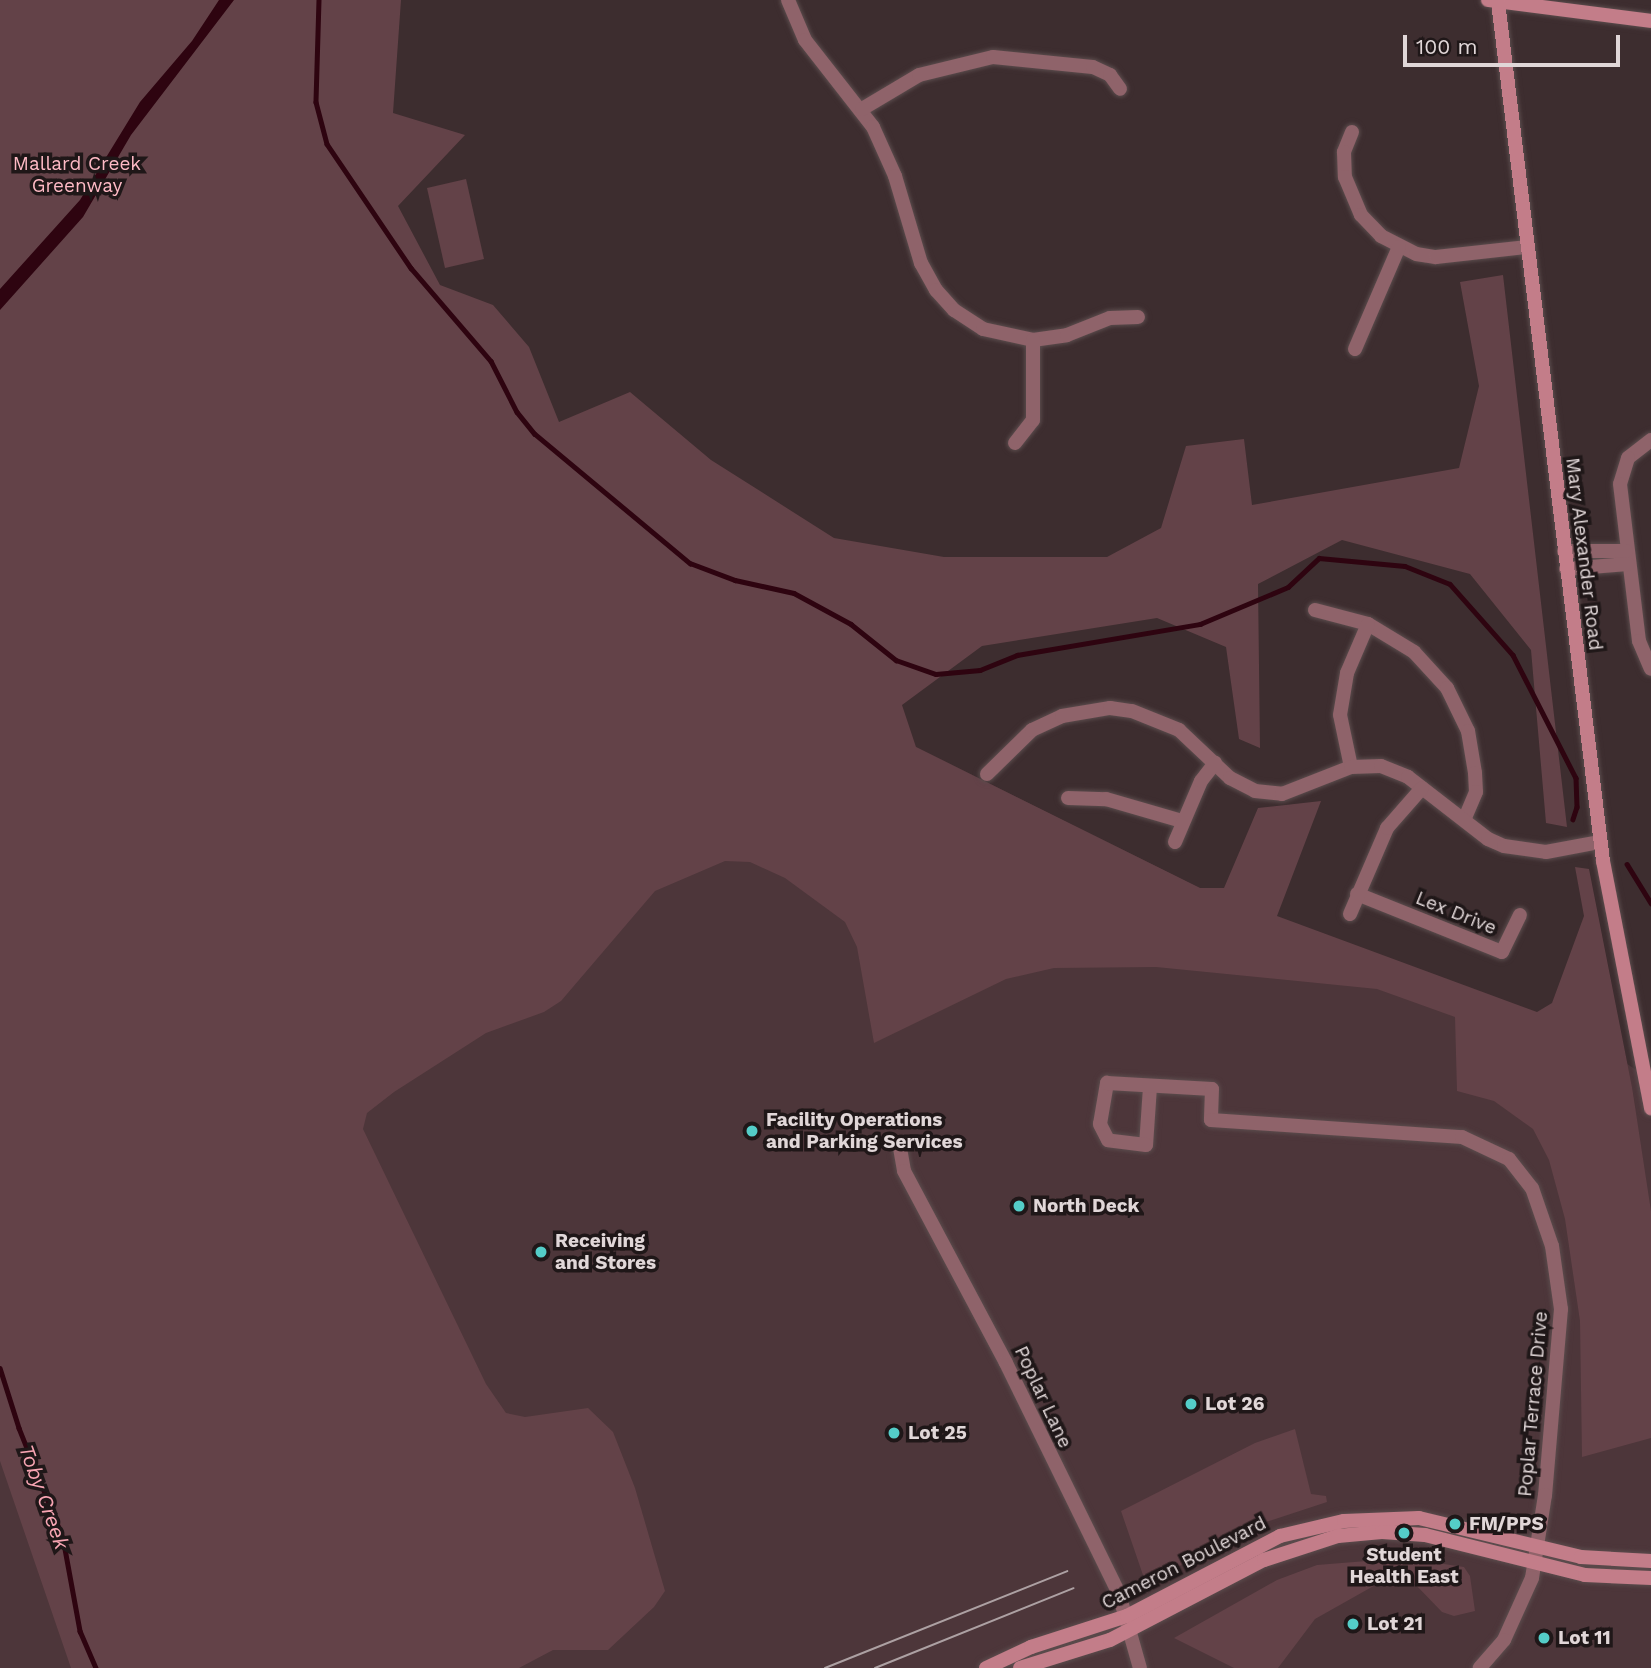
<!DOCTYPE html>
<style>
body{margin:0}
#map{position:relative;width:1651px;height:1668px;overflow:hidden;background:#3d2d2f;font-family:"Work Sans",sans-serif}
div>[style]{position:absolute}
.built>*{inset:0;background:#4d363a}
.green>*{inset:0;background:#634248}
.water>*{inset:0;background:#2e0410}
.stream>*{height:4.5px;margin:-2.25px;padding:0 2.25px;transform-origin:2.25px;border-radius:2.25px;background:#2e0410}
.roads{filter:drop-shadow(0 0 2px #5b4c4d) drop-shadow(0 0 2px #5b4c4d)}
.street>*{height:14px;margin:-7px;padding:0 7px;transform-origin:7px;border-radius:7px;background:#8f636a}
.secondary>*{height:14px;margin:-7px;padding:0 7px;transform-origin:7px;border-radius:7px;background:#c37d89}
.tram>*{height:2px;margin:-1px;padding:0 1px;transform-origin:1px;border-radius:1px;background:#ada1a3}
.dots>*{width:19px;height:19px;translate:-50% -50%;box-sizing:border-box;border:4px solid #1f1718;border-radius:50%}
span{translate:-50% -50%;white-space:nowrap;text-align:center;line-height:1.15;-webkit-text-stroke:7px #1f1718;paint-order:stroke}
.park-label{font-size:19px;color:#febac5}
.street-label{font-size:19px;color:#e1d7d8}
.poi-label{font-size:19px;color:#e1d7d8;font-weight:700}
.left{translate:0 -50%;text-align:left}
.water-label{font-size:21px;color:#f8a5b3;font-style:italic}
.scale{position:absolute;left:1403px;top:35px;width:217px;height:32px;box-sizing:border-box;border:4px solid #e1d7d8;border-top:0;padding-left:9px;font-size:21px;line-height:24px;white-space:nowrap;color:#e1d7d8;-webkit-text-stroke:5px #1f1718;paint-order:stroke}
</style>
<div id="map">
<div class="built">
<i style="clip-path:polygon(916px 747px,1200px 888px,1608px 1051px,1651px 1080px,1651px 1668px,0 1668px,0 1324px,471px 981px)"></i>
</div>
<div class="green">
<i style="clip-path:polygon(0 0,401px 0,393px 113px,465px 135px,398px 206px,440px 285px,493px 305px,529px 347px,559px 422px,630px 392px,711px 460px,834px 538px,944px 557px,1107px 557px,1161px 528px,1186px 446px,1244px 439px,1252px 505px,1459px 468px,1479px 386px,1460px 282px,1503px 275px,1567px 827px,1546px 823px,1531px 650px,1470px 574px,1342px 540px,1258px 584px,1260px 748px,1239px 739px,1226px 647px,1157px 618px,982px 646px,902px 705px,916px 747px,1200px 888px,1224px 888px,1258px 808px,1321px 801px,1277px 916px,1537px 1012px,1552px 1003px,1584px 916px,1575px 867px,1589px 869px,1632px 1087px,1651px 1211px,1651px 1438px,1582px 1457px,1580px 1321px,1565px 1219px,1549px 1160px,1533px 1129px,1494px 1101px,1457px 1091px,1455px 1017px,1377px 989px,1156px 967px,1054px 968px,1006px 979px,874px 1043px,857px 947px,845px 922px,785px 878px,750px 862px,725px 861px,655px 891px,561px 1001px,544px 1012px,486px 1033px,394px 1092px,367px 1113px,363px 1129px,486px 1384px,506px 1413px,525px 1417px,588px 1408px,613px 1432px,635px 1488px,665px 1591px,654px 1607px,608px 1650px,553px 1650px,519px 1668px,71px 1668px,0 1461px)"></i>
<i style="clip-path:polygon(466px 179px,484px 259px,445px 268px,427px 188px)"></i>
<i style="clip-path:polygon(1295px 1429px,1311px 1494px,1326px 1496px,1327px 1502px,1257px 1525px,1151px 1581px,1144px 1578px,1121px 1511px,1255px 1443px)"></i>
<i style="clip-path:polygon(1404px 1558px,1464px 1567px,1470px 1576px,1475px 1611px,1454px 1616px,1442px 1612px,1413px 1582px,1386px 1579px,1315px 1619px,1278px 1668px,1234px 1668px,1174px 1638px,1277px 1580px,1317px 1565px)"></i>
</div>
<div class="water">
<i style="clip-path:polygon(219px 0,234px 0,131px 135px,83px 217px,0 310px,0 289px,80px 200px,140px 102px,192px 41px)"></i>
</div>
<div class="stream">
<i style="left:319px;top:0;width:102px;rotate:91.7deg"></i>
<i style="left:316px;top:102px;width:43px;rotate:75.3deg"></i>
<i style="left:327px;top:144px;width:150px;rotate:55.9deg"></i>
<i style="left:411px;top:268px;width:123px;rotate:49.3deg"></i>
<i style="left:491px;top:361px;width:57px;rotate:63deg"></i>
<i style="left:517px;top:412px;width:28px;rotate:51deg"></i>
<i style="left:535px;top:434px;width:202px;rotate:39.8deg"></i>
<i style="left:690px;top:563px;width:48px;rotate:20.7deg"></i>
<i style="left:735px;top:580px;width:60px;rotate:12.4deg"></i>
<i style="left:794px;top:593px;width:65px;rotate:28.5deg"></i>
<i style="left:851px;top:624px;width:58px;rotate:38.7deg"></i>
<i style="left:896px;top:660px;width:42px;rotate:19.3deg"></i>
<i style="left:936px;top:674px;width:44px;rotate:-5.2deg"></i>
<i style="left:980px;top:670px;width:40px;rotate:-22deg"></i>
<i style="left:1017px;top:655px;width:186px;rotate:-9.6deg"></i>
<i style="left:1200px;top:624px;width:95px;rotate:-22.8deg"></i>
<i style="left:1288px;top:587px;width:42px;rotate:-43.1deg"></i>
<i style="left:1319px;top:558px;width:86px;rotate:5.3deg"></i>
<i style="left:1405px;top:566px;width:48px;rotate:21.8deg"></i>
<i style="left:1450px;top:584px;width:95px;rotate:48.4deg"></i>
<i style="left:1513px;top:655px;width:138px;rotate:62.9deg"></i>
<i style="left:1576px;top:778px;width:29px;rotate:88deg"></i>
<i style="left:1577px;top:807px;width:13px;rotate:108deg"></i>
<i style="left:1627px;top:864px;width:46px;rotate:58.4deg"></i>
<i style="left:0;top:1368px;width:63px;rotate:72.4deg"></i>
<i style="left:19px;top:1428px;width:118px;rotate:68.2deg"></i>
<i style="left:63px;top:1538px;width:95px;rotate:79.6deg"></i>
<i style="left:80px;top:1631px;width:40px;rotate:66.6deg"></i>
</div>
<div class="roads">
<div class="street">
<i style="left:788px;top:0;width:43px;rotate:67deg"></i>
<i style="left:805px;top:40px;width:110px;rotate:52deg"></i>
<i style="left:873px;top:127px;width:54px;rotate:65.8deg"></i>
<i style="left:895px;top:176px;width:91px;rotate:73.4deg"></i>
<i style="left:921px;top:263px;width:31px;rotate:61deg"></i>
<i style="left:936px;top:290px;width:27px;rotate:48deg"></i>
<i style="left:954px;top:310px;width:35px;rotate:33deg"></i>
<i style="left:983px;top:329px;width:51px;rotate:12.4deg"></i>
<i style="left:1033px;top:340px;width:34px;rotate:-8deg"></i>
<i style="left:1067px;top:335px;width:46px;rotate:-21.6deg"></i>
<i style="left:1110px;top:318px;width:28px;rotate:-2deg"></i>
<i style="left:862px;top:109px;width:66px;rotate:-30.8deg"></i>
<i style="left:919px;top:75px;width:76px;rotate:-13.7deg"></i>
<i style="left:993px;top:57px;width:100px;rotate:5.7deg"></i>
<i style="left:1093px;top:67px;width:19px;rotate:25deg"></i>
<i style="left:1110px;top:75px;width:17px;rotate:54deg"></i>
<i style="left:1352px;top:132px;width:22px;rotate:112deg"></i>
<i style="left:1344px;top:152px;width:25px;rotate:88deg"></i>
<i style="left:1345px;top:177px;width:41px;rotate:67.2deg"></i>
<i style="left:1361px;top:215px;width:29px;rotate:46deg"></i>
<i style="left:1381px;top:236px;width:39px;rotate:27deg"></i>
<i style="left:1416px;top:254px;width:20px;rotate:9deg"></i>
<i style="left:1436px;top:257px;width:92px;rotate:-6.3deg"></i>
<i style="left:1355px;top:349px;width:111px;rotate:-66.7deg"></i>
<i style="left:1651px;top:440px;width:29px;rotate:142deg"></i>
<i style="left:1628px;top:458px;width:27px;rotate:107deg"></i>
<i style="left:1620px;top:484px;width:158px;rotate:83.1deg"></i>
<i style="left:1639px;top:641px;width:30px;rotate:67deg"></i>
<i style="left:1015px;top:443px;width:29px;rotate:-52deg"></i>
<i style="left:1033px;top:420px;width:80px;rotate:-90deg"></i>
<i style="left:1564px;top:551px;width:62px"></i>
<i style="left:1566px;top:569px;width:62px;rotate:-4.6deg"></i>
<i style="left:1315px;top:610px;width:55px;rotate:14.8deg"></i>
<i style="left:1368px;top:624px;width:54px;rotate:31.3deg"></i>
<i style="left:1414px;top:652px;width:49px;rotate:47.5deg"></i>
<i style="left:1447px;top:688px;width:48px;rotate:64deg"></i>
<i style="left:1468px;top:731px;width:43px;rotate:80.5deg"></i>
<i style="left:1475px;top:773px;width:19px;rotate:87deg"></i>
<i style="left:1476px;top:792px;width:30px;rotate:113deg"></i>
<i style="left:1351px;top:767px;width:53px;rotate:-101.9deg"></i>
<i style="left:1340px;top:715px;width:43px;rotate:-80.5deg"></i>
<i style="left:1347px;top:673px;width:53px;rotate:-66.8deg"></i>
<i style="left:987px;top:774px;width:63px;rotate:-44.4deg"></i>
<i style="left:1032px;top:730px;width:33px;rotate:-25deg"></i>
<i style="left:1062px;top:716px;width:49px;rotate:-9.5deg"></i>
<i style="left:1110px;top:708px;width:22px;rotate:8deg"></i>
<i style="left:1132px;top:711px;width:51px;rotate:22deg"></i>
<i style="left:1179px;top:730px;width:70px;rotate:43.3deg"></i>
<i style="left:1230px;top:778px;width:28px;rotate:27deg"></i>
<i style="left:1255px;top:791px;width:27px;rotate:6deg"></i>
<i style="left:1282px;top:794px;width:74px;rotate:-21.4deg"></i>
<i style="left:1351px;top:767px;width:30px;rotate:-2deg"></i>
<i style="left:1381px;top:766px;width:29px;rotate:22deg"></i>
<i style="left:1408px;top:777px;width:101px;rotate:37.8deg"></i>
<i style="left:1488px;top:839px;width:17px;rotate:24deg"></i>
<i style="left:1504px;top:846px;width:42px;rotate:8.1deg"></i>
<i style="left:1546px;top:852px;width:55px;rotate:-10.5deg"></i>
<i style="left:1068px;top:798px;width:38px;rotate:2deg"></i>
<i style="left:1106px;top:799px;width:79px;rotate:16.1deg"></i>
<i style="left:1175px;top:842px;width:66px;rotate:-66.9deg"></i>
<i style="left:1201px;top:781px;width:23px;rotate:-52deg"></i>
<i style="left:1357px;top:894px;width:156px;rotate:21.8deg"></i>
<i style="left:1502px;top:952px;width:41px;rotate:-64.1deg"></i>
<i style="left:1350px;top:914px;width:94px;rotate:-66.7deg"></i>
<i style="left:1387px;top:828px;width:53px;rotate:-48.8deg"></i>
<i style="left:1150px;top:1087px;width:58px;rotate:93.9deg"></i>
<i style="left:1146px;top:1145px;width:38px;rotate:-173deg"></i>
<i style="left:1108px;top:1140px;width:18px;rotate:-117deg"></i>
<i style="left:1100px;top:1124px;width:42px;rotate:-80.3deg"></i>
<i style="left:1107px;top:1083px;width:105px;rotate:3.3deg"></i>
<i style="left:1212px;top:1089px;width:31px;rotate:92deg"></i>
<i style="left:1211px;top:1120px;width:252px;rotate:3.9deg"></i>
<i style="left:1462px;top:1137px;width:52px;rotate:25.1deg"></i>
<i style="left:1509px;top:1159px;width:37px;rotate:52deg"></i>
<i style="left:1532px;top:1188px;width:61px;rotate:71deg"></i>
<i style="left:1552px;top:1246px;width:64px;rotate:81.9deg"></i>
<i style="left:1561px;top:1309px;width:187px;rotate:94.9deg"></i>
<i style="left:1545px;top:1495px;width:84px;rotate:98.9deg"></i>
<i style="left:1532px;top:1578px;width:68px;rotate:114.3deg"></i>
<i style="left:1504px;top:1640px;width:37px;rotate:131deg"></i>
<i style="left:900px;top:1148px;width:23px;rotate:80deg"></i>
<i style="left:904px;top:1171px;width:217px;rotate:62deg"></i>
<i style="left:1006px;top:1363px;width:257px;rotate:63.9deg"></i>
<i style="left:1119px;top:1594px;width:77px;rotate:74.2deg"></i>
</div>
<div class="secondary">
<i style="left:1488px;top:0;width:164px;rotate:7.3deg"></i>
<i style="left:1498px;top:2px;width:865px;rotate:83.03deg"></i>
<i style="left:1603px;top:861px;width:252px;rotate:79deg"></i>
<i style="left:986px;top:1668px;width:50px;rotate:-25deg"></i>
<i style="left:1031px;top:1647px;width:101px;rotate:-17.9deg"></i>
<i style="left:1127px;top:1616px;width:173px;rotate:-27.6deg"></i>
<i style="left:1280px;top:1536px;width:66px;rotate:-13.2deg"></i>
<i style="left:1344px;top:1521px;width:75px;rotate:-2.3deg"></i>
<i style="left:1419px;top:1518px;width:167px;rotate:13.5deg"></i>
<i style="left:1581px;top:1557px;width:70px;rotate:3.3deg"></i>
<i style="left:1020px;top:1668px;width:94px;rotate:-17.3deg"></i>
<i style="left:1110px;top:1640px;width:174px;rotate:-27.5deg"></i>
<i style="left:1264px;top:1560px;width:78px;rotate:-18deg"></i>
<i style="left:1338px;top:1536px;width:44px;rotate:-5.2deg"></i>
<i style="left:1382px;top:1532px;width:43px;rotate:4deg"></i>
<i style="left:1425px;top:1535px;width:165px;rotate:14deg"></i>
<i style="left:1585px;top:1575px;width:66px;rotate:2.6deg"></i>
</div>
</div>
<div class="tram">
<i style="left:825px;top:1668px;width:261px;rotate:-21.8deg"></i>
<i style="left:875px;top:1668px;width:214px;rotate:-21.9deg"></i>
</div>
<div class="dots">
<i style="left:752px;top:1131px;background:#54cdc8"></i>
<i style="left:1019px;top:1206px;background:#54cdc8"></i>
<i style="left:541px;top:1252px;background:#54cdc8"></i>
<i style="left:1191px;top:1404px;background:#54cdc8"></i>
<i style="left:894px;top:1433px;background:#54cdc8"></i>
<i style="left:1455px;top:1524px;background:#54cdc8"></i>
<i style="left:1404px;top:1533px;background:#54cdc8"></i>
<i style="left:1353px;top:1624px;background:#54cdc8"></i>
<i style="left:1544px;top:1638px;background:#54cdc8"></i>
</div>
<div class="park-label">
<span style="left:77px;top:175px">Mallard Creek<br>Greenway</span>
</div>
<div class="street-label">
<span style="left:1584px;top:554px;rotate:83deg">Mary Alexander Road</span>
<span style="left:1456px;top:913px;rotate:22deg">Lex Drive</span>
<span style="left:1043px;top:1397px;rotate:65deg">Poplar Lane</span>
<span style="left:1533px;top:1404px;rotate:-85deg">Poplar Terrace Drive</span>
<span style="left:1184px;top:1563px;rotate:-27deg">Cameron Boulevard</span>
</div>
<div class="poi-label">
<span class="left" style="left:766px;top:1131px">Facility Operations<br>and Parking Services</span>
<span class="left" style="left:1033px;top:1206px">North Deck</span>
<span class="left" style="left:555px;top:1252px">Receiving<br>and Stores</span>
<span class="left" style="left:1205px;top:1404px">Lot 26</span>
<span class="left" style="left:908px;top:1433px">Lot 25</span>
<span class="left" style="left:1469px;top:1524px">FM/PPS</span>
<span style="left:1404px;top:1566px">Student<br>Health East</span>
<span class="left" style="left:1367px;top:1624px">Lot 21</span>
<span class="left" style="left:1558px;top:1638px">Lot 11</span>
</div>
<div class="water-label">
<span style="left:44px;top:1497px;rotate:70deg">Toby Creek</span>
</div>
<div class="scale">100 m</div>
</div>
